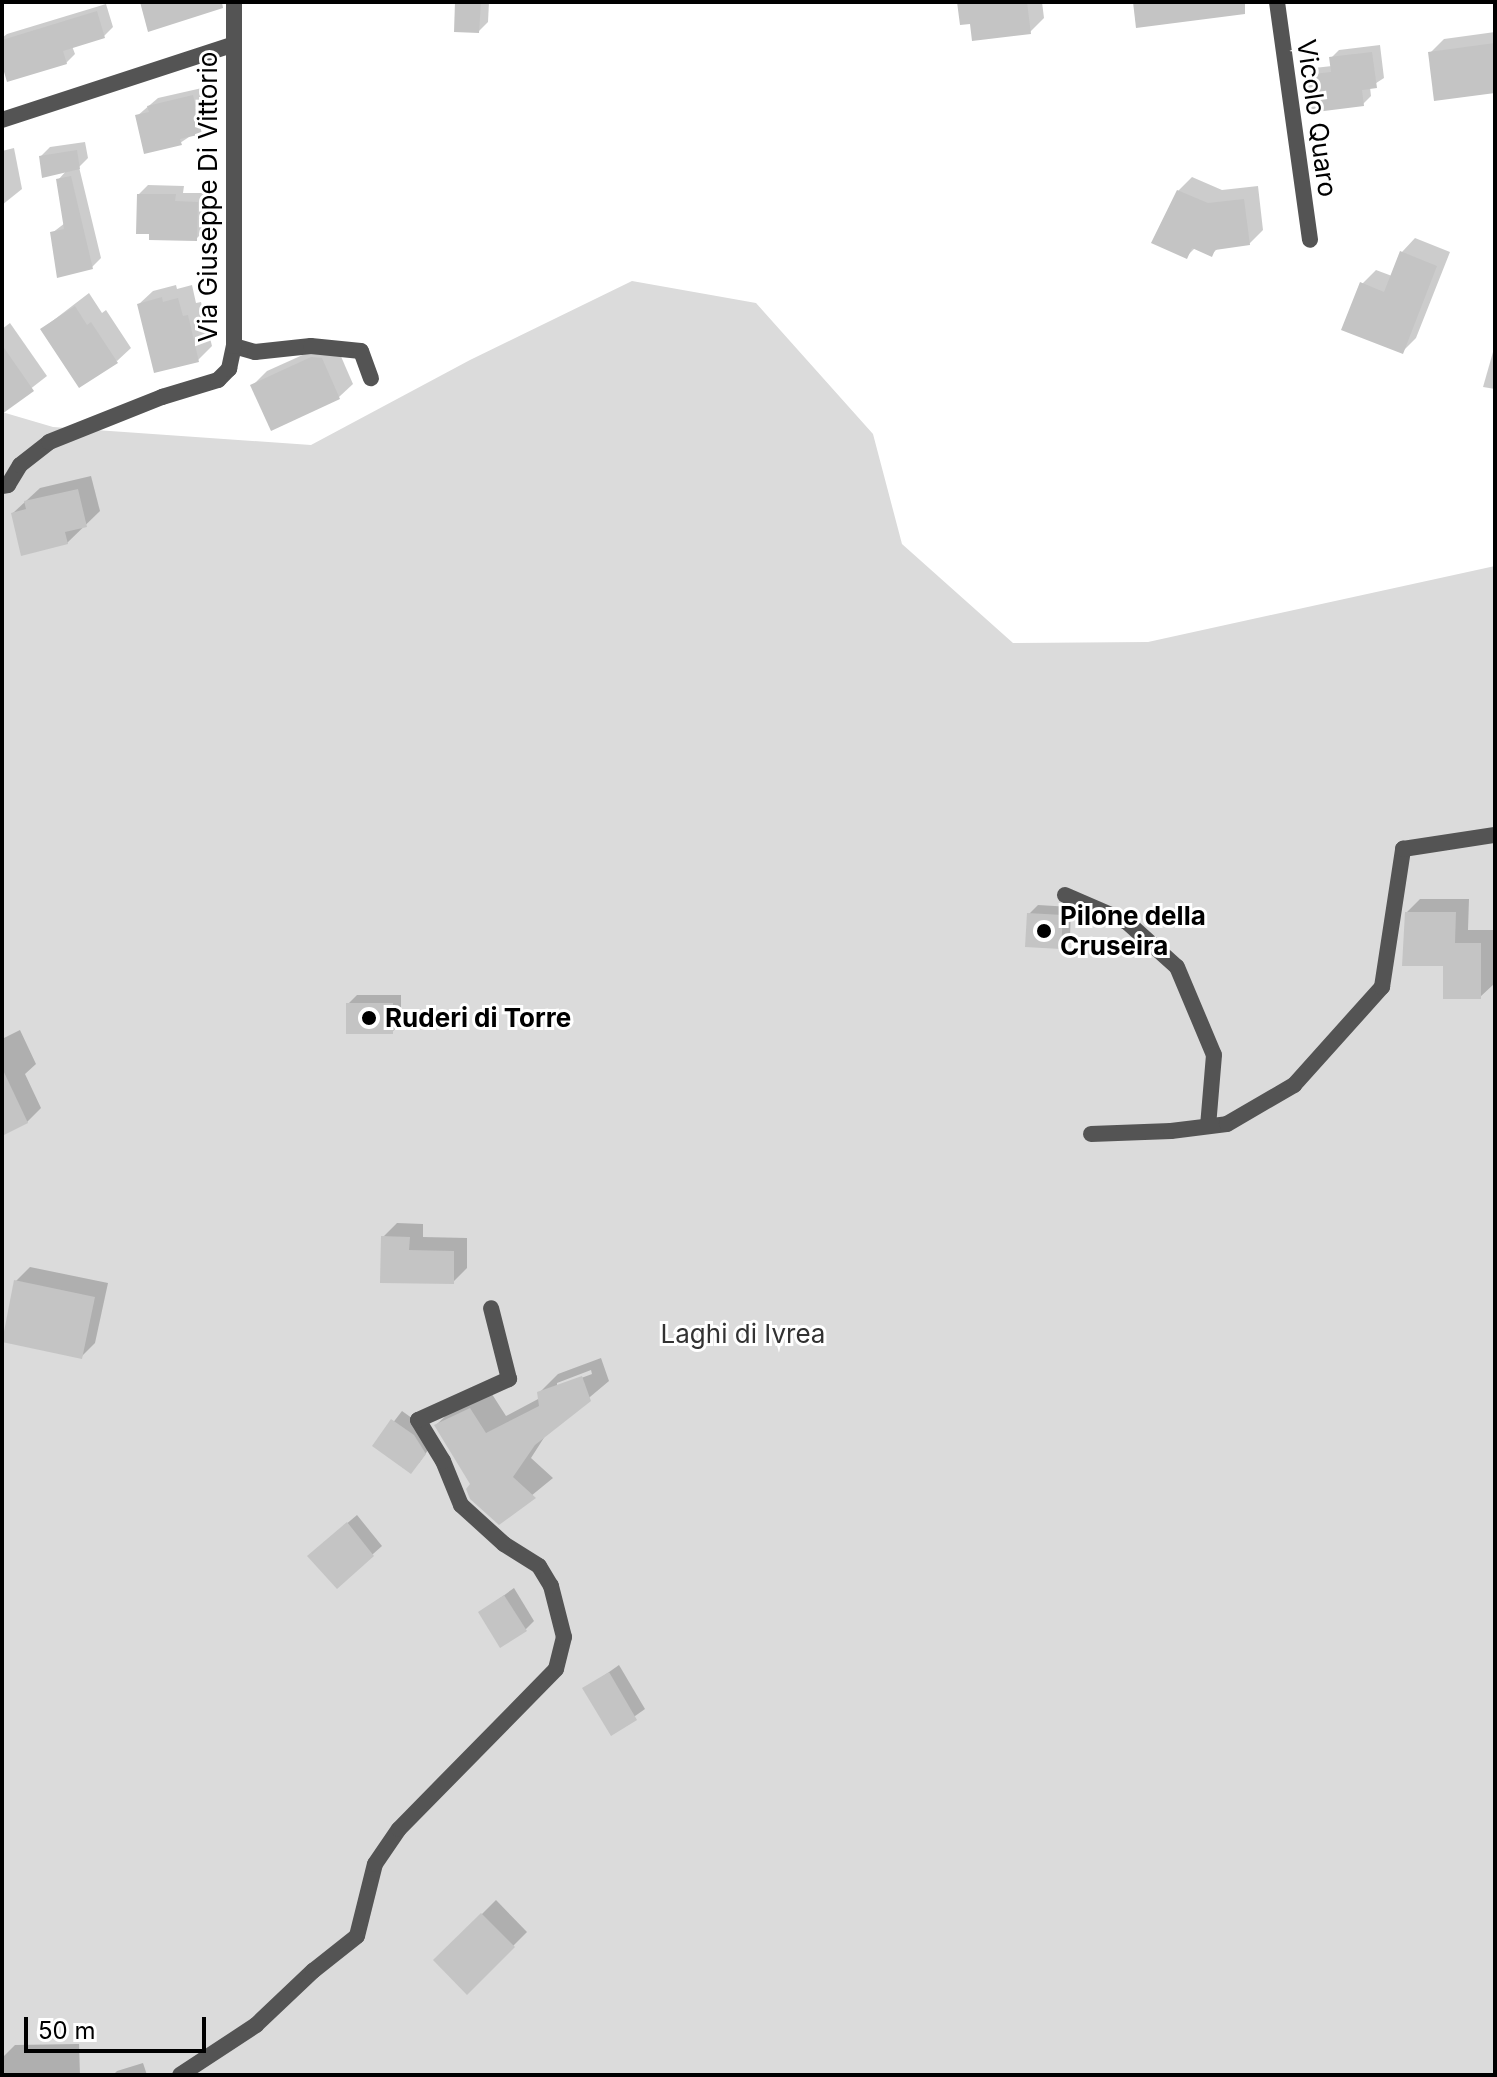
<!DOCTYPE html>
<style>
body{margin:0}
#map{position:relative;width:1497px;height:2077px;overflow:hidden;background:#fff;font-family:Inter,sans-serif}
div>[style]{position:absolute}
.green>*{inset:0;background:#dbdbdb}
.shadow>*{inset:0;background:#0003}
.building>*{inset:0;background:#c4c4c4}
.minor>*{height:16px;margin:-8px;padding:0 8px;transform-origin:8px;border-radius:8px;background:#545454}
.dots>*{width:22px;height:22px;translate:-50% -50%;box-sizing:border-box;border:4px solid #fff;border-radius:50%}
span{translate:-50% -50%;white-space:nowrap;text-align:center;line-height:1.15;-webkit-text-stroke:6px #fff;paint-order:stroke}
.street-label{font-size:26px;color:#000}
.poi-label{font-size:26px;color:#000;font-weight:700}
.left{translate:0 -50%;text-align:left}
.park-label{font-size:26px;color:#323232}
.frame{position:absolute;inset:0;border:4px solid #000;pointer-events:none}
.scale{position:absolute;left:24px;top:2017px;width:182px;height:36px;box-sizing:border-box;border:4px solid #000;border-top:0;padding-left:10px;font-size:24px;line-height:28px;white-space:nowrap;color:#000;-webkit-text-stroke:6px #fff;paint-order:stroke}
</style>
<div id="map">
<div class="green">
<i style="clip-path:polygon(632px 281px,756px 303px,873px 434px,902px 544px,1013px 643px,1148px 642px,1495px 566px,1495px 2075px,2px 2075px,2px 412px,53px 427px,311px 445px,470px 360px)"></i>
</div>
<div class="shadow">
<i style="clip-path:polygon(457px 2px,489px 2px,488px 22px,479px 31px)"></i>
<i style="clip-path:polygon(959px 2px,1042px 2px,1044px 18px,1030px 32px,971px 22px)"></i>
<i style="clip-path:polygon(106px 4px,113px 27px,104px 36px,72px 46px,75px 54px,66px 63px,2px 58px,2px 38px,7px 34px)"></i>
<i style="clip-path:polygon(1495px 32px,1495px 91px,1430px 53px,1444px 39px)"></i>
<i style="clip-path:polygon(1380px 45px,1384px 78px,1370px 87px,1371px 96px,1363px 104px,1306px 76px,1314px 68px,1332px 66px,1331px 58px,1339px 50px)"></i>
<i style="clip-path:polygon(202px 88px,210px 123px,180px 143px,137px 116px,158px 98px)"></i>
<i style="clip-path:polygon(85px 142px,88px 158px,79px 167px,101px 258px,92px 267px,52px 233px,65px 223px,58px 180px,67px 170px,41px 156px,50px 147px)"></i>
<i style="clip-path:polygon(14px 148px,22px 189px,2px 205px,2px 151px)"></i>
<i style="clip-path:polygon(1192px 177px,1222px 190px,1258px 186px,1263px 230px,1249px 244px,1219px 247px,1212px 254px,1195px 248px,1187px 256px,1178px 191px)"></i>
<i style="clip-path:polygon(148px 185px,184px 186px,183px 193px,206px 193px,205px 230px,196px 239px,139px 194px)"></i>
<i style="clip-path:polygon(1415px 238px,1450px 252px,1416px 338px,1402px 352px,1362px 284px,1376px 270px,1392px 276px,1402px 252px)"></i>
<i style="clip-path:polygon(176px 285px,177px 289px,192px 285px,196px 303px,201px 302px,212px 346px,198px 360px,139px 304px,153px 291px)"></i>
<i style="clip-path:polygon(89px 293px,102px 313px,106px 310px,131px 348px,117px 361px,42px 329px)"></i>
<i style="clip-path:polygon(10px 323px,47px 376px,2px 411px,2px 329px)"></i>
<i style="clip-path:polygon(327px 344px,336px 345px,353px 384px,339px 397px,253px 385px,267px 371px)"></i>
<i style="clip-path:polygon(1495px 345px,1495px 389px,1483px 387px)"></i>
<i style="clip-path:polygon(91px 476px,100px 511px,67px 543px,13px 513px,40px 488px)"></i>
<i style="clip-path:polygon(1420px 899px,1469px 899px,1468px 930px,1494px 930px,1494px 984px,1480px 997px,1445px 964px,1406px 913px)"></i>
<i style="clip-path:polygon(1038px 905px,1071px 907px,1070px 938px,1061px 947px,1029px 914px)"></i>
<i style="clip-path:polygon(357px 995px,401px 995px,401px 1023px,392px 1032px,348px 1004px)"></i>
<i style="clip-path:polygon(20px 1030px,36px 1064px,25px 1074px,41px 1108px,27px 1122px,2px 1134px,2px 1039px)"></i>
<i style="clip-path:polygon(397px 1223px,423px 1224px,423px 1237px,467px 1238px,467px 1268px,453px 1282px,383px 1237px)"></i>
<i style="clip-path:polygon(30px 1267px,108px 1283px,95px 1343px,81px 1357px,16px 1281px)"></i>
<i style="clip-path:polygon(evenodd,601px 1358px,609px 1381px,547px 1433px,531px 1458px,553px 1478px,499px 1522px,436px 1425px,455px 1407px,490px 1391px,506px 1416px,540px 1398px,539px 1393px,558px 1374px,601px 1358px,591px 1370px,592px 1374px,557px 1387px,557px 1383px,591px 1370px)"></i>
<i style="clip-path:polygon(402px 1411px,423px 1426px,433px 1443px,419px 1463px,375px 1446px)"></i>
<i style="clip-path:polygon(357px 1515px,382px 1546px,337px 1586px,319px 1547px)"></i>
<i style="clip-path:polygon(514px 1588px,534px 1621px,525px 1630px,481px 1612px)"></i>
<i style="clip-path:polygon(619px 1665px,645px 1709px,611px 1733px,585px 1689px)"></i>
<i style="clip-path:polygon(496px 1900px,527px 1932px,467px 1992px,436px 1960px)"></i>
<i style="clip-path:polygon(79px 2044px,80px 2075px,2px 2075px,2px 2058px,15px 2045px)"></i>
<i style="clip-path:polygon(143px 2063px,147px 2075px,113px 2075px,117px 2071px)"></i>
</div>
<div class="building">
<i style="clip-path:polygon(140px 2px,222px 2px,223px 8px,148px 32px)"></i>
<i style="clip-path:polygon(455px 2px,481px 2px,479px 33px,454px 32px)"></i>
<i style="clip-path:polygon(957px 2px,1027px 2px,1031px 34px,972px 41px,970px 24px,960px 25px)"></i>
<i style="clip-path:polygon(1133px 2px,1245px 2px,1245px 14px,1136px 28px)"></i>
<i style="clip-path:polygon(97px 11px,105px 38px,63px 51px,67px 64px,7px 82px,2px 65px,2px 40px)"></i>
<i style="clip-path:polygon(1495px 43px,1495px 93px,1434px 101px,1428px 52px)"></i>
<i style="clip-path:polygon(1372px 52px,1377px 88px,1362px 90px,1364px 106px,1308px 113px,1304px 75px,1331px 72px,1329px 57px)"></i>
<i style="clip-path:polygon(193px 95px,202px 134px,180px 139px,182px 145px,144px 154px,135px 115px,149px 112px,147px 106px)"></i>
<i style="clip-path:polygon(77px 150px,80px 169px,42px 178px,39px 156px)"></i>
<i style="clip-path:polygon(71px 176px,93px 269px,57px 278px,50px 232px,64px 229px,56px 179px)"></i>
<i style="clip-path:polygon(1177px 190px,1208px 203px,1244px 199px,1250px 245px,1215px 250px,1212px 257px,1192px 248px,1187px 259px,1151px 243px)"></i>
<i style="clip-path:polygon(137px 194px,176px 194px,175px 201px,198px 202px,197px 241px,149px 240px,149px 234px,136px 234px)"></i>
<i style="clip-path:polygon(1400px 251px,1437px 266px,1403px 354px,1341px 330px,1360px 282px,1384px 292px)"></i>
<i style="clip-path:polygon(162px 297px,163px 302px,178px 298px,183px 316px,188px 315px,199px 362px,154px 373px,137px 304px)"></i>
<i style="clip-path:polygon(75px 306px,87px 325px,91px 322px,118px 363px,79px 388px,40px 329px)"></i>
<i style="clip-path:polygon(2px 345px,34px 391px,2px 414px)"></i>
<i style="clip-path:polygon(311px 357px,322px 358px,340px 399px,271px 431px,250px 385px)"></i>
<i style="clip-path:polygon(78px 489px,87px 527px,65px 532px,68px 544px,21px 556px,11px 513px,26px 509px,24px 501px)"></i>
<i style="clip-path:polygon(1405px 912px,1456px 912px,1455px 943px,1481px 943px,1481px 999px,1443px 999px,1443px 966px,1402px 966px)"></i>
<i style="clip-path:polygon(1027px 913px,1063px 915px,1061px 949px,1025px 947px)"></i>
<i style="clip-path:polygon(346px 1003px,393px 1003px,393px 1034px,346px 1034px)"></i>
<i style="clip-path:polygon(2px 1068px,28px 1123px,2px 1136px)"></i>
<i style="clip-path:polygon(381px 1236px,410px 1237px,409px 1250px,454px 1251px,454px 1284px,380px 1283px)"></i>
<i style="clip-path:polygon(14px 1280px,95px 1297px,82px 1359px,2px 1342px)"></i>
<i style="clip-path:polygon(582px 1376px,591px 1401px,535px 1445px,513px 1477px,536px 1498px,499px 1525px,470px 1499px,466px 1489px,470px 1484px,434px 1425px,470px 1408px,486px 1433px,539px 1406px,537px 1392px)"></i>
<i style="clip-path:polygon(391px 1419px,414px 1435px,426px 1454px,411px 1474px,372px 1446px)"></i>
<i style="clip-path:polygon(347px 1522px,374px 1556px,337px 1589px,307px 1556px)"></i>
<i style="clip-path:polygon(504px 1595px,527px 1631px,500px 1648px,478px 1612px)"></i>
<i style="clip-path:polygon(609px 1672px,637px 1720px,611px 1736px,582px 1688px)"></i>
<i style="clip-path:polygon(481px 1913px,515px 1947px,467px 1995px,433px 1960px)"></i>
</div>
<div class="minor">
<i style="left:1277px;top:2px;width:240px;rotate:82.1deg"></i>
<i style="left:2px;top:120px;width:242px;rotate:-18.1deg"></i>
<i style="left:234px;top:346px;width:22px;rotate:16deg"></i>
<i style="left:255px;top:352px;width:56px;rotate:-6.1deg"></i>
<i style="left:311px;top:346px;width:50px;rotate:5.7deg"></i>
<i style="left:361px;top:351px;width:29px;rotate:70deg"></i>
<i style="left:2px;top:486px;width:6px;rotate:-9deg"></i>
<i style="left:8px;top:485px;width:23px;rotate:-59deg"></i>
<i style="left:20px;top:465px;width:37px;rotate:-38deg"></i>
<i style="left:49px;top:442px;width:122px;rotate:-21.7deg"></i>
<i style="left:162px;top:397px;width:59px;rotate:-16.9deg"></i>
<i style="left:218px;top:380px;width:16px;rotate:-45deg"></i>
<i style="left:229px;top:369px;width:24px;rotate:-78deg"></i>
<i style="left:234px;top:346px;width:344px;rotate:-90deg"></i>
<i style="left:1065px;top:895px;width:68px;rotate:23.5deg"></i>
<i style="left:1127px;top:922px;width:67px;rotate:42deg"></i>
<i style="left:1177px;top:967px;width:95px;rotate:67.2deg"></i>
<i style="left:1214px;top:1055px;width:71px;rotate:94.8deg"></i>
<i style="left:1091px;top:1134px;width:80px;rotate:-2.1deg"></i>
<i style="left:1171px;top:1131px;width:56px;rotate:-7.1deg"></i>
<i style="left:1227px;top:1124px;width:78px;rotate:-30.2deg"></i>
<i style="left:1294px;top:1085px;width:132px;rotate:-48.1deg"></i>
<i style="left:1382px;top:987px;width:140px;rotate:-81.3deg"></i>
<i style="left:1403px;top:849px;width:93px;rotate:-8.7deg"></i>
<i style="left:180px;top:2075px;width:91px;rotate:-33.3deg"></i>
<i style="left:256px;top:2025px;width:79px;rotate:-43.5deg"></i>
<i style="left:313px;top:1971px;width:56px;rotate:-38.5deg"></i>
<i style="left:357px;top:1936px;width:74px;rotate:-76deg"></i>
<i style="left:375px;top:1864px;width:42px;rotate:-55.6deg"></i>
<i style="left:399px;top:1829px;width:224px;rotate:-45.5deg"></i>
<i style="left:556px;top:1669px;width:33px;rotate:-76deg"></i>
<i style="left:564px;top:1637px;width:53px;rotate:-104.3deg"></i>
<i style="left:551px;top:1586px;width:23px;rotate:-121deg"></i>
<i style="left:539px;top:1566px;width:41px;rotate:-147.8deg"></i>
<i style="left:504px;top:1544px;width:58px;rotate:-137.8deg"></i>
<i style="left:461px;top:1505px;width:48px;rotate:-112.2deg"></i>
<i style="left:443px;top:1461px;width:48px;rotate:-121.4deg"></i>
<i style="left:418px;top:1420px;width:100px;rotate:-24.3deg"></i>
<i style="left:509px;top:1379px;width:73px;rotate:-104.2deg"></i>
</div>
<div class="dots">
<i style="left:1044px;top:931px;background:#000"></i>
<i style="left:369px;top:1018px;background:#000"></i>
</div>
<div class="street-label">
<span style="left:1317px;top:118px;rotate:82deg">Vicolo Quaro</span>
<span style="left:208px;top:197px;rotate:-90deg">Via Giuseppe Di Vittorio</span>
</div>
<div class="poi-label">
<span class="left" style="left:1060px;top:931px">Pilone della<br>Cruseira</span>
<span class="left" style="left:385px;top:1018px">Ruderi di Torre</span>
</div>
<div class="park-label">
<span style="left:743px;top:1334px">Laghi di Ivrea</span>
</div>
<div class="frame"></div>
<div class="scale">50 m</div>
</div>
